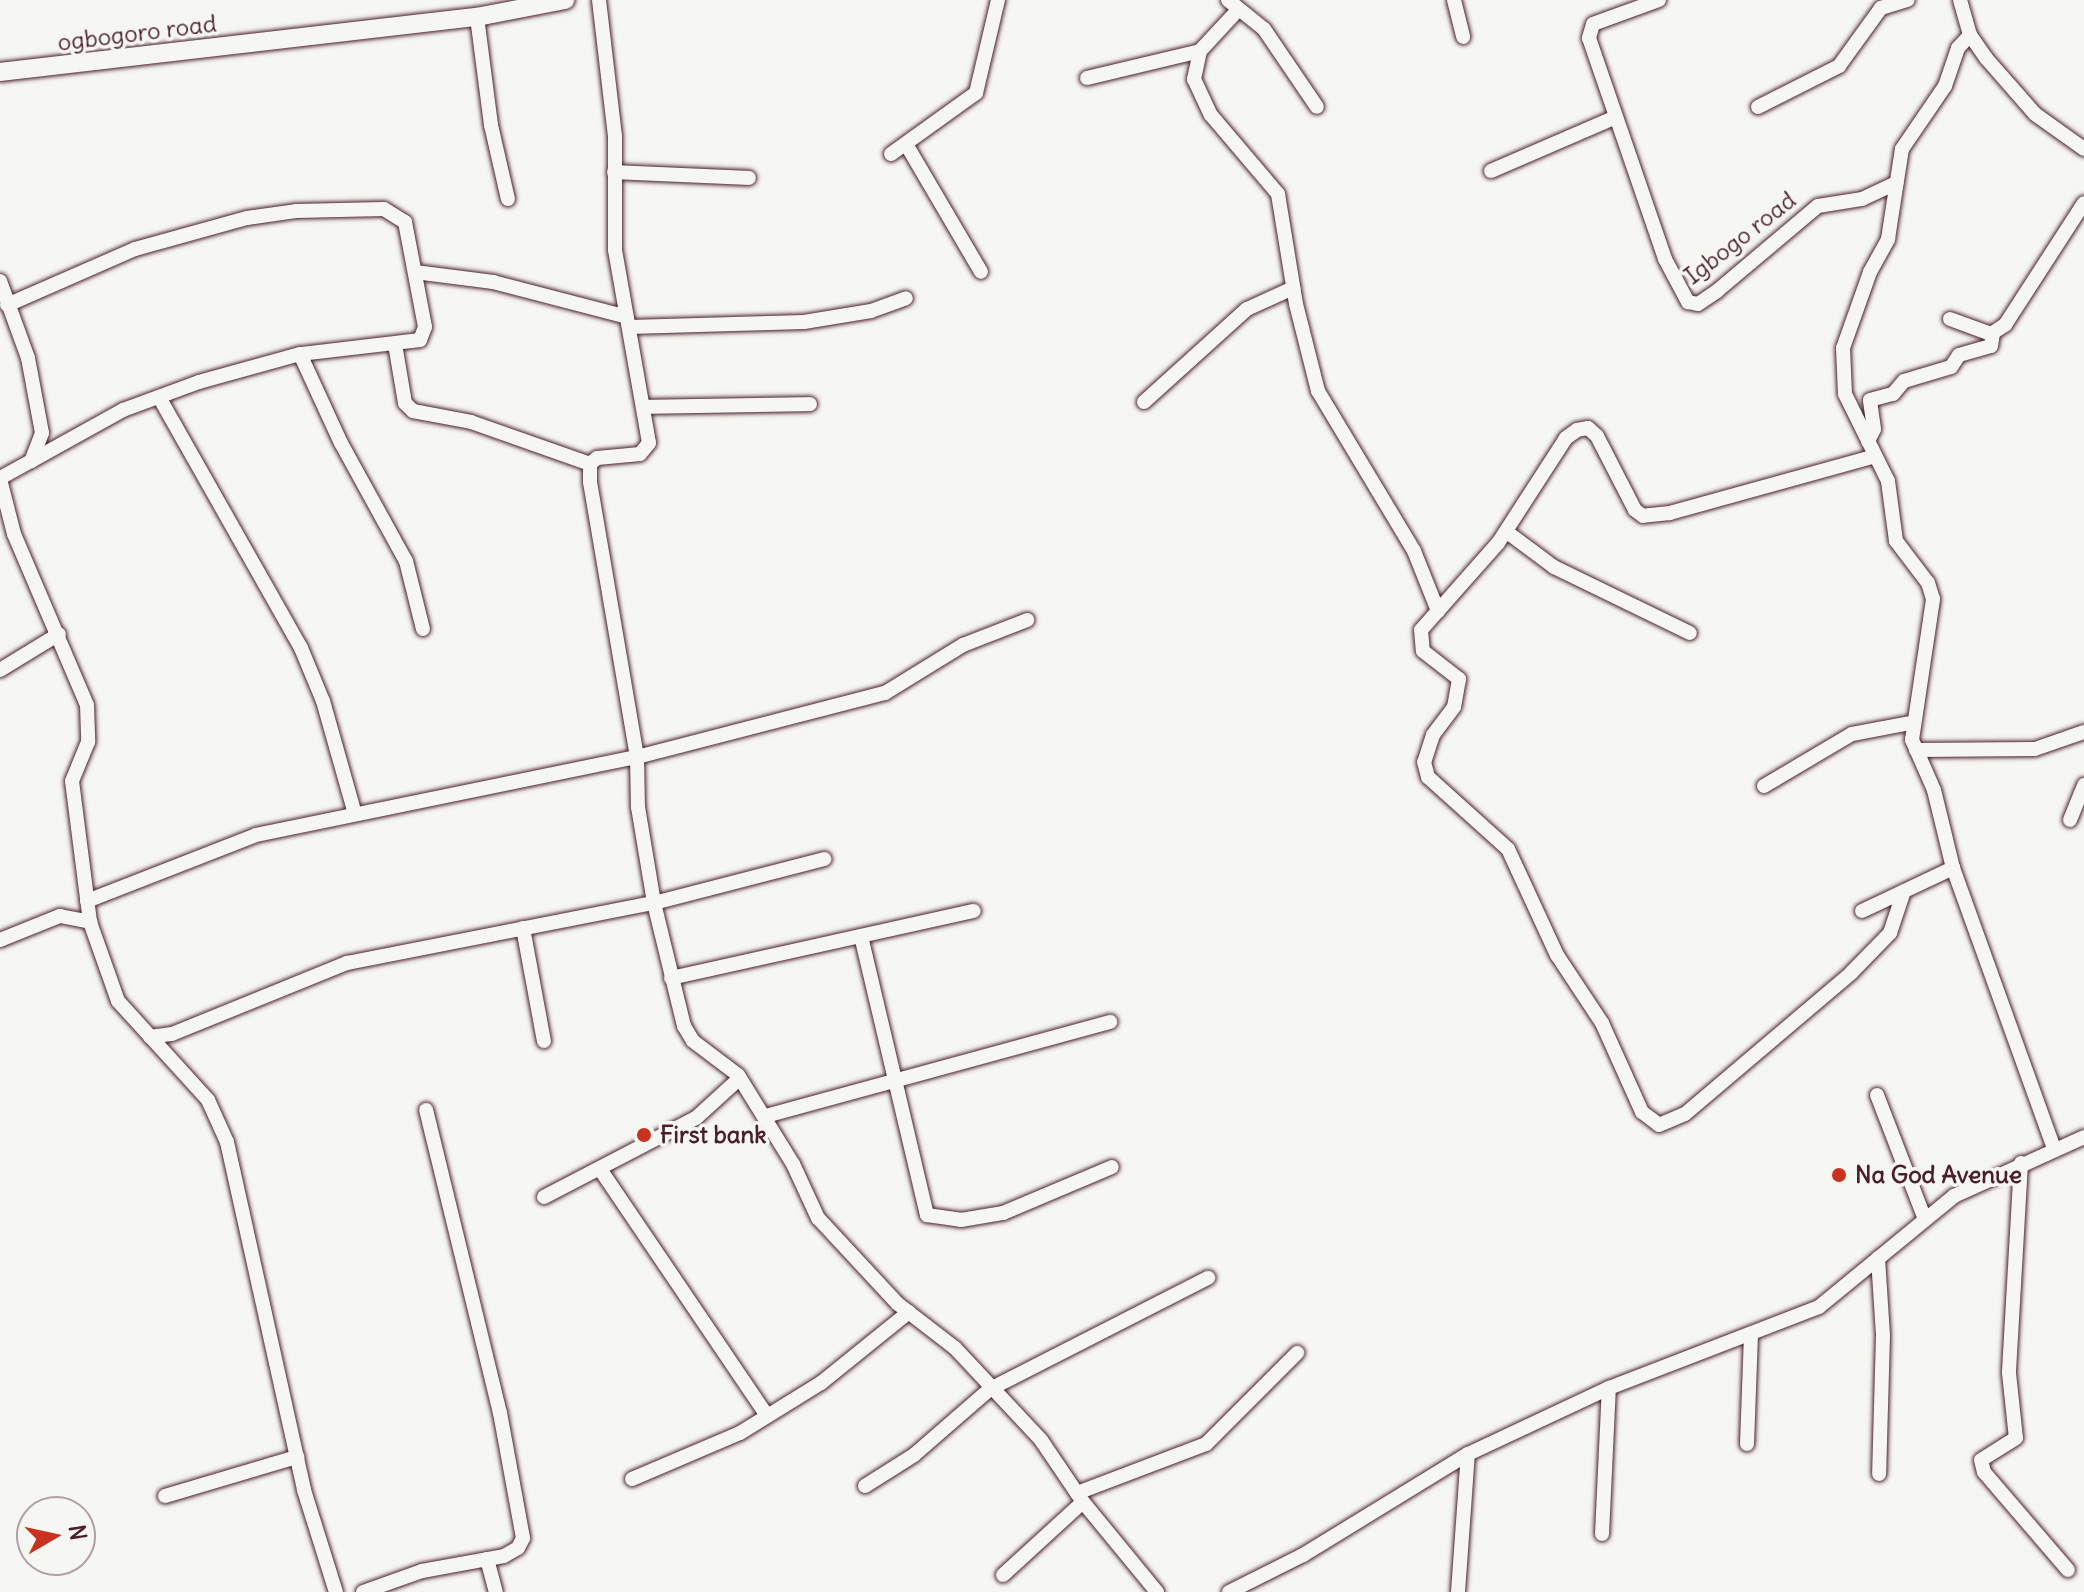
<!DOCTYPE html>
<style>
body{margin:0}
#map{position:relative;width:2084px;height:1592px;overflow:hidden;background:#f6f6f2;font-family:Delius,sans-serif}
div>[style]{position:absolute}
.roads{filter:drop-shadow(0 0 2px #4a1f2b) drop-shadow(0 0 2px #4a1f2b)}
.minor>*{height:14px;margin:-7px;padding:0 7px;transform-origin:7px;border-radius:7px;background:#f6f6f2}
.tertiary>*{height:18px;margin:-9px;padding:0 9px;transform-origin:9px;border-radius:9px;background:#f6f6f2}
.dots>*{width:22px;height:22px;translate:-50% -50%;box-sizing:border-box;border:4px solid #f6f6f2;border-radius:50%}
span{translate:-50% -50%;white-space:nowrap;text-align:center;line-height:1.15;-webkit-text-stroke:7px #f6f6f2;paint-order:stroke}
.street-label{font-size:24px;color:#4a1f2b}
.poi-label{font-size:24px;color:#4a1f2b;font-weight:700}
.left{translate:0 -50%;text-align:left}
.north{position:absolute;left:16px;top:1496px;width:80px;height:80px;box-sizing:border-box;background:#f6f6f2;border:2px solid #b1a0a2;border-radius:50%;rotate:81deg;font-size:22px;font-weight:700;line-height:32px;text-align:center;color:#4a1f2b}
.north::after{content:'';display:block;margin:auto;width:28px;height:36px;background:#c8321e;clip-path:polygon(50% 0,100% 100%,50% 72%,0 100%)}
</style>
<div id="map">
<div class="roads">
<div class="minor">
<i style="left:599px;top:0;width:137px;rotate:83.3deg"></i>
<i style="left:615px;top:136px;width:114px;rotate:90deg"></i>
<i style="left:615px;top:250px;width:196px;rotate:80deg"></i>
<i style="left:649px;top:443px;width:14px;rotate:129deg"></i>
<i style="left:640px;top:454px;width:43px;rotate:174.7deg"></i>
<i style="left:597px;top:458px;width:9px;rotate:139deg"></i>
<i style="left:590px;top:464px;width:18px;rotate:90deg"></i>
<i style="left:590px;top:482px;width:279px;rotate:80.3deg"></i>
<i style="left:637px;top:757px;width:50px;rotate:88.9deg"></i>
<i style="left:638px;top:807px;width:97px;rotate:80.5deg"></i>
<i style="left:654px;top:903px;width:127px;rotate:76.3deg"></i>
<i style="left:684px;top:1026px;width:17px;rotate:59deg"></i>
<i style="left:693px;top:1041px;width:56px;rotate:37.1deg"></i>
<i style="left:738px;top:1075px;width:105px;rotate:58.3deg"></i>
<i style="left:793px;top:1164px;width:60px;rotate:65.2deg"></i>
<i style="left:818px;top:1218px;width:117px;rotate:47.1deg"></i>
<i style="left:898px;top:1304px;width:72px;rotate:37.7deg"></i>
<i style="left:955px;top:1348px;width:126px;rotate:46.9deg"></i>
<i style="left:1041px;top:1440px;width:75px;rotate:55.9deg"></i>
<i style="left:1083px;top:1502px;width:117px;rotate:50.6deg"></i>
<i style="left:1228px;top:0;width:46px;rotate:38.9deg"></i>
<i style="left:1264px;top:29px;width:94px;rotate:55.8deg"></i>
<i style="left:1454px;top:0;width:38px;rotate:76deg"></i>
<i style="left:1659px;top:0;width:70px;rotate:160deg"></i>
<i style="left:1593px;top:24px;width:15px;rotate:106deg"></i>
<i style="left:1589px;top:38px;width:234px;rotate:71deg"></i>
<i style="left:1665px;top:259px;width:49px;rotate:61.9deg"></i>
<i style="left:1688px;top:302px;width:10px;rotate:11deg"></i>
<i style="left:1698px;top:304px;width:23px;rotate:-34deg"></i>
<i style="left:1717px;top:291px;width:132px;rotate:-40.1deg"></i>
<i style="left:1818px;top:206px;width:45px;rotate:-9deg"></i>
<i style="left:1862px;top:199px;width:38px;rotate:-25deg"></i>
<i style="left:1960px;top:0;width:36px;rotate:74deg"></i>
<i style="left:1970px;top:35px;width:28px;rotate:55deg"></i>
<i style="left:1986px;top:58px;width:74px;rotate:48.8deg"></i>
<i style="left:2035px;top:114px;width:60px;rotate:35.5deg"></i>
<i style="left:1237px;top:11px;width:54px;rotate:132.8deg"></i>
<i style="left:1200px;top:51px;width:29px;rotate:102deg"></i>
<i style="left:1194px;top:79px;width:40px;rotate:65deg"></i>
<i style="left:1211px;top:115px;width:104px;rotate:49.7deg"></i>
<i style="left:1278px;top:194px;width:111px;rotate:80.7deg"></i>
<i style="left:1296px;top:304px;width:90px;rotate:75.8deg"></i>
<i style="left:1318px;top:391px;width:187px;rotate:59deg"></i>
<i style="left:1414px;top:551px;width:65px;rotate:68.2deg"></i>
<i style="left:477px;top:17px;width:109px;rotate:82.6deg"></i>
<i style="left:491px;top:125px;width:76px;rotate:77.1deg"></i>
<i style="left:1087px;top:78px;width:116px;rotate:-13.4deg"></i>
<i style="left:1758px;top:107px;width:91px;rotate:-26.8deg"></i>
<i style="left:1839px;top:66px;width:72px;rotate:-54.1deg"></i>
<i style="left:1881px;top:8px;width:28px;rotate:-17deg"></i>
<i style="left:906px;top:144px;width:148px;rotate:59.6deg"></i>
<i style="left:891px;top:154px;width:105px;rotate:-35.7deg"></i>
<i style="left:976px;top:93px;width:96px;rotate:-76.7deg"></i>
<i style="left:1491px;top:171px;width:136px;rotate:-23.4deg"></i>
<i style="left:614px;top:172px;width:135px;rotate:2.5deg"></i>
<i style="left:415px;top:272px;width:79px;rotate:7.3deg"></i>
<i style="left:493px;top:282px;width:138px;rotate:14.6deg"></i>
<i style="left:0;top:281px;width:82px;rotate:70deg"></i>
<i style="left:28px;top:358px;width:76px;rotate:79.4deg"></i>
<i style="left:42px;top:433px;width:30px;rotate:111deg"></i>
<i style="left:31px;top:461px;width:35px;rotate:151deg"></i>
<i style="left:7px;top:305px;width:140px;rotate:-23.6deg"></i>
<i style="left:135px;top:249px;width:116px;rotate:-15.5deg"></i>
<i style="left:247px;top:218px;width:49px;rotate:-8.1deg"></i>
<i style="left:296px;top:211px;width:88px;rotate:-1.3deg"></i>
<i style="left:384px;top:209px;width:25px;rotate:32deg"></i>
<i style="left:405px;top:222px;width:107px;rotate:79.2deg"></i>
<i style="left:425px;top:327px;width:14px;rotate:111deg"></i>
<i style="left:420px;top:340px;width:121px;rotate:173.3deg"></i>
<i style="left:300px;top:354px;width:105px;rotate:164.5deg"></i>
<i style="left:199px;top:382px;width:81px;rotate:159.8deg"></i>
<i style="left:123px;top:410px;width:105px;rotate:151deg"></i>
<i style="left:1950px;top:319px;width:44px;rotate:20.1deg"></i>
<i style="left:1991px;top:334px;width:17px;rotate:-33deg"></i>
<i style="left:2005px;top:325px;width:145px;rotate:-57.1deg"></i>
<i style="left:629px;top:327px;width:175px;rotate:-1.6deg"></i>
<i style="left:804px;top:322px;width:68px;rotate:-9.3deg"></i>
<i style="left:871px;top:311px;width:37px;rotate:-20deg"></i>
<i style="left:395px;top:344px;width:60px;rotate:80.4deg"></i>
<i style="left:405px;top:403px;width:11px;rotate:45deg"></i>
<i style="left:413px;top:411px;width:59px;rotate:10.7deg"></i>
<i style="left:471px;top:422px;width:126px;rotate:19.4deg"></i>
<i style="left:300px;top:354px;width:98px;rotate:65.3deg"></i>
<i style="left:341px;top:443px;width:135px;rotate:61.2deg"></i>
<i style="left:406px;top:561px;width:70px;rotate:76deg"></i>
<i style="left:159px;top:397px;width:288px;rotate:60.5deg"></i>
<i style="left:301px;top:648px;width:57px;rotate:67.5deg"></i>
<i style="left:323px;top:701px;width:117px;rotate:74.2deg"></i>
<i style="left:1144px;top:402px;width:139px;rotate:-42.1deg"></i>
<i style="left:1247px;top:309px;width:51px;rotate:-24.5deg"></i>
<i style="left:644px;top:407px;width:166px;rotate:-1deg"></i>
<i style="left:1868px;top:441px;width:13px;rotate:-63deg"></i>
<i style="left:1874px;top:429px;width:29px;rotate:-98deg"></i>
<i style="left:1870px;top:400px;width:24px;rotate:-15deg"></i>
<i style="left:1893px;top:394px;width:17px;rotate:-50deg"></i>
<i style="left:1904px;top:381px;width:49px;rotate:-16.6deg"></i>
<i style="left:1951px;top:367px;width:14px;rotate:-56deg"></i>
<i style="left:1959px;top:355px;width:33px;rotate:-16deg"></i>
<i style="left:1991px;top:346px;width:13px;rotate:-81deg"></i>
<i style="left:1872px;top:457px;width:210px;rotate:164.5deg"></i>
<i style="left:1670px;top:513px;width:27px;rotate:174deg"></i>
<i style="left:1643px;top:516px;width:10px;rotate:-143deg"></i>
<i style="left:1635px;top:510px;width:83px;rotate:-117.2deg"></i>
<i style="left:1597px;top:436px;width:12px;rotate:-138deg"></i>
<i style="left:1588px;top:428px;width:11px;rotate:170deg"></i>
<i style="left:1577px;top:430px;width:14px;rotate:144deg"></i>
<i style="left:1566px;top:438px;width:125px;rotate:122.9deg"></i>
<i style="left:1498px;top:543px;width:116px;rotate:131.5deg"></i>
<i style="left:1421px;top:630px;width:21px;rotate:85deg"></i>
<i style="left:1423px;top:651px;width:46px;rotate:37.9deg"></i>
<i style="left:1459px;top:679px;width:28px;rotate:100deg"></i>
<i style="left:1454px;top:707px;width:35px;rotate:127deg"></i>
<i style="left:1433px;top:735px;width:28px;rotate:108deg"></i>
<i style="left:1424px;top:762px;width:16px;rotate:75deg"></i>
<i style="left:1428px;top:777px;width:108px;rotate:42deg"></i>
<i style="left:1508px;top:849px;width:117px;rotate:65.2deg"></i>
<i style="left:1557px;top:955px;width:82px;rotate:56.5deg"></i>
<i style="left:1602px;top:1023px;width:98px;rotate:65.8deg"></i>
<i style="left:1642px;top:1112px;width:21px;rotate:37deg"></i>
<i style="left:1659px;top:1125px;width:28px;rotate:-23deg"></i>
<i style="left:1685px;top:1114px;width:218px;rotate:-40.3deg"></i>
<i style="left:1851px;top:973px;width:56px;rotate:-45.7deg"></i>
<i style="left:1890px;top:933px;width:44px;rotate:-71.6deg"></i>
<i style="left:0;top:479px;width:57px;rotate:75.7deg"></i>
<i style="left:14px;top:534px;width:186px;rotate:66.9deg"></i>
<i style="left:87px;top:705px;width:37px;rotate:88deg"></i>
<i style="left:88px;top:742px;width:42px;rotate:112.3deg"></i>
<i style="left:72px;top:781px;width:142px;rotate:82.7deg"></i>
<i style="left:90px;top:922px;width:84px;rotate:70.5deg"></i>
<i style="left:118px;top:1001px;width:134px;rotate:47.7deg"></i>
<i style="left:208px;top:1100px;width:46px;rotate:65.7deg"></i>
<i style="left:227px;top:1142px;width:356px;rotate:77.5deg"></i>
<i style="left:304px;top:1490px;width:107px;rotate:72.6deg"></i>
<i style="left:1507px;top:532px;width:59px;rotate:36.7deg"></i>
<i style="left:1554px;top:567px;width:151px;rotate:25.9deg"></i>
<i style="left:0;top:670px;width:69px;rotate:-31.4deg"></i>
<i style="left:1916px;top:750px;width:119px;rotate:-0.5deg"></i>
<i style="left:2035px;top:749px;width:52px;rotate:-19.1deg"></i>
<i style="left:1764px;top:786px;width:102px;rotate:-30.6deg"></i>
<i style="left:1852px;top:734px;width:60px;rotate:-10.6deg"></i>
<i style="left:2070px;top:820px;width:38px;rotate:-68deg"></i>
<i style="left:1953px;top:868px;width:298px;rotate:70.2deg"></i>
<i style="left:87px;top:901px;width:181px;rotate:-21.3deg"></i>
<i style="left:256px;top:835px;width:389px;rotate:-11.6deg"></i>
<i style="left:637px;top:757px;width:256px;rotate:-14.5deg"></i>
<i style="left:885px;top:693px;width:92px;rotate:-31.6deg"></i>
<i style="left:963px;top:645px;width:69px;rotate:-21.3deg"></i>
<i style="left:1862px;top:911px;width:101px;rotate:-25.3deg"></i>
<i style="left:1953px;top:868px;width:80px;rotate:-103.7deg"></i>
<i style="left:1934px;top:790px;width:55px;rotate:-113.7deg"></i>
<i style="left:1912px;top:740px;width:143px;rotate:-81.5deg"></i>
<i style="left:1933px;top:599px;width:17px;rotate:-107deg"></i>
<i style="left:1928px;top:583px;width:53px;rotate:-127.3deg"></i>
<i style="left:1896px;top:541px;width:61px;rotate:-97.6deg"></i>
<i style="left:1888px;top:481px;width:97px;rotate:-116.3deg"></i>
<i style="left:1845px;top:394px;width:46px;rotate:-92.5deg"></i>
<i style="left:1843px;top:348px;width:81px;rotate:-70.4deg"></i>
<i style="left:1870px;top:272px;width:38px;rotate:-61deg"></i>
<i style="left:1888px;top:239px;width:91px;rotate:-81.2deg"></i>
<i style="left:1902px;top:149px;width:76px;rotate:-55.7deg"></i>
<i style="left:1945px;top:86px;width:40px;rotate:-71.1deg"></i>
<i style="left:1958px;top:48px;width:18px;rotate:-47deg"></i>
<i style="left:523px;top:928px;width:115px;rotate:79.5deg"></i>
<i style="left:861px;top:936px;width:287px;rotate:76.7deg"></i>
<i style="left:927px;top:1215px;width:34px;rotate:8deg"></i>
<i style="left:961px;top:1220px;width:43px;rotate:-9.5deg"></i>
<i style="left:1003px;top:1213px;width:118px;rotate:-22.9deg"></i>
<i style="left:0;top:940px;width:65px;rotate:-21.8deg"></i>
<i style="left:60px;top:916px;width:31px;rotate:11deg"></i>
<i style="left:671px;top:978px;width:310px;rotate:-12.5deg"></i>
<i style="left:150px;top:1037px;width:22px;rotate:-8deg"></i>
<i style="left:172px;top:1034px;width:189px;rotate:-22.1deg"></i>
<i style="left:347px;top:963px;width:313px;rotate:-11.1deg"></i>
<i style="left:654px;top:903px;width:176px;rotate:-14.5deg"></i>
<i style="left:1877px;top:1095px;width:131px;rotate:68.9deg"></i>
<i style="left:766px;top:1116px;width:357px;rotate:-15.3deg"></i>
<i style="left:2021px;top:1163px;width:210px;rotate:93.3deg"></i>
<i style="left:2009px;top:1373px;width:65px;rotate:83.9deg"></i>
<i style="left:2016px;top:1438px;width:41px;rotate:147.8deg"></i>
<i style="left:1981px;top:1460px;width:12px;rotate:76deg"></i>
<i style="left:1984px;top:1472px;width:129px;rotate:49.4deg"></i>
<i style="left:600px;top:1169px;width:298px;rotate:55.9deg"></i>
<i style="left:544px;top:1197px;width:171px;rotate:-27.5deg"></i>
<i style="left:696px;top:1118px;width:59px;rotate:-42.3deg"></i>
<i style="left:1878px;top:1258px;width:77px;rotate:86.3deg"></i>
<i style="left:1883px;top:1335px;width:139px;rotate:91.6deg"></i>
<i style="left:1747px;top:1444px;width:109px;rotate:-87.9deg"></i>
<i style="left:632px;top:1479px;width:117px;rotate:-23.1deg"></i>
<i style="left:740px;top:1433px;width:95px;rotate:-31.7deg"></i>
<i style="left:821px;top:1383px;width:113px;rotate:-38.9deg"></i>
<i style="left:865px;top:1486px;width:58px;rotate:-32.3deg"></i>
<i style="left:914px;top:1455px;width:101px;rotate:-41deg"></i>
<i style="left:990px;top:1389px;width:245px;rotate:-27deg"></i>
<i style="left:1077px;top:1493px;width:138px;rotate:-20.8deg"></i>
<i style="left:1206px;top:1444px;width:129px;rotate:-45deg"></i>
<i style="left:165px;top:1496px;width:138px;rotate:-16.5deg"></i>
<i style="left:1602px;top:1534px;width:146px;rotate:-87.3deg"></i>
<i style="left:487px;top:1559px;width:34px;rotate:75deg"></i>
<i style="left:1003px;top:1575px;width:108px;rotate:-42.4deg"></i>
<i style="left:363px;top:1592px;width:63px;rotate:-19.6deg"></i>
<i style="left:422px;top:1571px;width:83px;rotate:-10.4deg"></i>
<i style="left:504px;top:1556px;width:16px;rotate:-30deg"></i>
<i style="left:518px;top:1548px;width:11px;rotate:-63deg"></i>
<i style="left:523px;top:1538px;width:127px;rotate:-100.4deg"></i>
<i style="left:500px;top:1413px;width:312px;rotate:-103.7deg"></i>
<i style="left:1229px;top:1592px;width:83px;rotate:-26.6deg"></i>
<i style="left:1303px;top:1555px;width:193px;rotate:-31.5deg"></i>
<i style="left:1468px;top:1454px;width:156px;rotate:-25.1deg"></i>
<i style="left:1609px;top:1388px;width:225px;rotate:-21.1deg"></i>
<i style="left:1819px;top:1307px;width:175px;rotate:-39.4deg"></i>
<i style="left:1954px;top:1196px;width:143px;rotate:-24.4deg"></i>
<i style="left:1458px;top:1592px;width:138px;rotate:-85.9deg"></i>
</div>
<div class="tertiary">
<i style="left:0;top:72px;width:480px;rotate:-6.6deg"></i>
<i style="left:477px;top:17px;width:90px;rotate:-10.9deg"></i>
</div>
</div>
<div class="dots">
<i style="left:644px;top:1135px;background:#c8321e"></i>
<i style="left:1839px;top:1175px;background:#c8321e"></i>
</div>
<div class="street-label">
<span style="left:137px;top:33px;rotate:-7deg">ogbogoro road</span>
<span style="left:1740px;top:238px;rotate:-38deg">Igbogo road</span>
</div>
<div class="poi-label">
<span class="left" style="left:660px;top:1135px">First bank</span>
<span class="left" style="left:1855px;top:1175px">Na God Avenue</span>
</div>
<div class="north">N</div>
</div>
